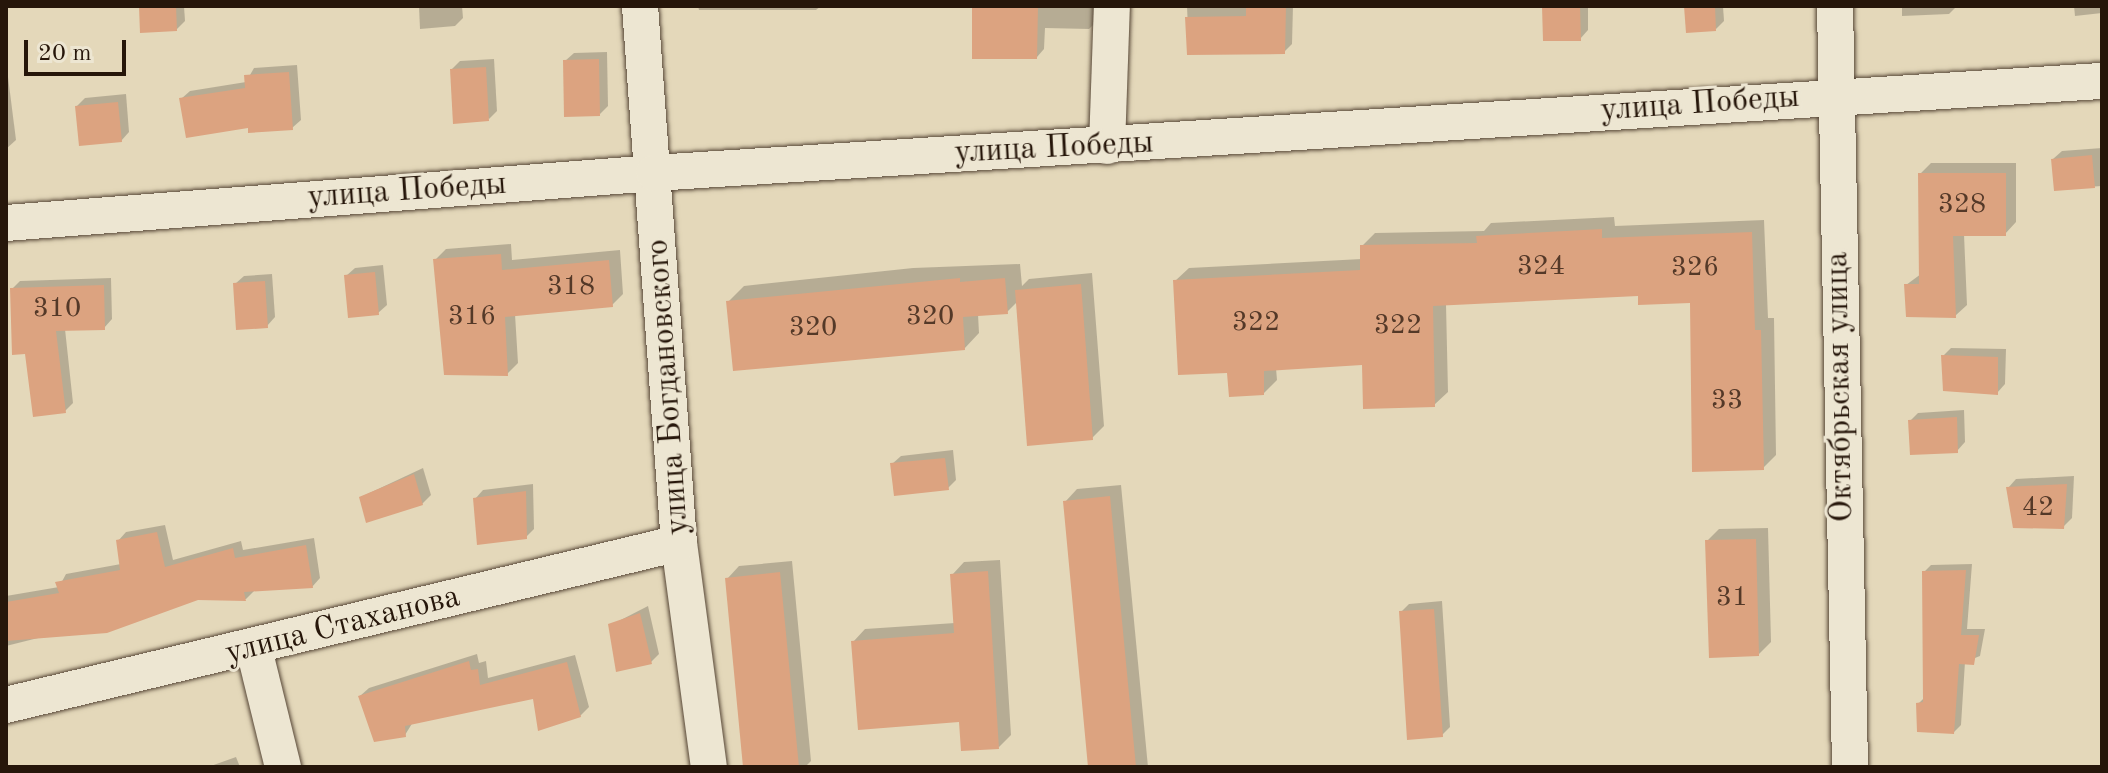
<!DOCTYPE html>
<meta charset="utf-8">
<style>
body{margin:0}
#map{position:relative;width:2108px;height:773px;overflow:hidden;background:#e4d8ba;font-family:"Old Standard TT",serif}
div>[style]{position:absolute}
.shadow>*{inset:0;background:#0003}
.building>*{inset:0;background:#dca380}
.roads{filter:drop-shadow(0 0 2px #564636) drop-shadow(0 0 2px #564636)}
.minor>*{height:36px;margin:-18px;padding:0 18px;transform-origin:18px;border-radius:18px;background:#ede6d2}
span{translate:-50% -50%;white-space:nowrap;text-align:center;line-height:1.15;-webkit-text-stroke:6px #ede6d2;paint-order:stroke}
.number-label{font-size:28px;color:#543928}
.number-label span{-webkit-text-stroke-width:0}
.street-label{font-size:32px;color:#26160a}
.frame{position:absolute;inset:0;border:8px solid #26160a;pointer-events:none}
.scale{position:absolute;left:24px;top:40px;width:102px;height:36px;box-sizing:border-box;border:4px solid #26160a;border-top:0;padding-left:10px;font-size:24px;line-height:28px;white-space:nowrap;color:#26160a;-webkit-text-stroke:6px #ede6d2;paint-order:stroke}
</style>
<div id="map">
<div class="shadow">
<i style="clip-path:polygon(141px 6px,184px 6px,185px 21px,176px 30px)"></i>
<i style="clip-path:polygon(419px 6px,462px 6px,463px 18px,455px 26px,420px 29px)"></i>
<i style="clip-path:polygon(698px 6px,821px 6px,816px 10px,699px 10px)"></i>
<i style="clip-path:polygon(974px 6px,1099px 6px,1097px 21px,1089px 29px,1045px 28px,1044px 49px,1037px 57px)"></i>
<i style="clip-path:polygon(1187px 6px,1293px 6px,1292px 44px,1284px 52px,1189px 53px)"></i>
<i style="clip-path:polygon(1544px 6px,1588px 6px,1588px 30px,1580px 39px)"></i>
<i style="clip-path:polygon(1686px 6px,1723px 6px,1724px 21px,1716px 29px)"></i>
<i style="clip-path:polygon(1902px 6px,1957px 6px,1949px 14px,1902px 16px)"></i>
<i style="clip-path:polygon(2074px 6px,2102px 6px,2102px 13px,2075px 16px)"></i>
<i style="clip-path:polygon(607px 52px,608px 106px,600px 114px,565px 61px,574px 53px)"></i>
<i style="clip-path:polygon(494px 59px,497px 111px,489px 119px,452px 69px,460px 61px)"></i>
<i style="clip-path:polygon(297px 65px,301px 120px,292px 128px,250px 125px,181px 99px,190px 91px,246px 82px,254px 68px)"></i>
<i style="clip-path:polygon(8px 77px,16px 140px,6px 149px,6px 78px)"></i>
<i style="clip-path:polygon(126px 94px,129px 132px,121px 141px,77px 106px,85px 98px)"></i>
<i style="clip-path:polygon(2102px 148px,2102px 186px,2056px 189px,2053px 159px,2062px 151px)"></i>
<i style="clip-path:polygon(1931px 163px,2016px 163px,2016px 222px,2005px 234px,1964px 234px,1967px 305px,1955px 316px,1906px 285px,1921px 274px,1920px 174px)"></i>
<i style="clip-path:polygon(1614px 217px,1615px 226px,1764px 220px,1768px 318px,1774px 318px,1776px 455px,1763px 468px,1692px 301px,1640px 294px,1446px 304px,1448px 392px,1434px 405px,1364px 363px,1276px 368px,1277px 380px,1264px 393px,1229px 370px,1175px 281px,1189px 268px,1362px 259px,1362px 246px,1375px 233px,1484px 231px,1491px 223px)"></i>
<i style="clip-path:polygon(511px 244px,512px 260px,620px 250px,623px 294px,612px 305px,515px 314px,518px 363px,507px 374px,435px 260px,446px 249px)"></i>
<i style="clip-path:polygon(1020px 264px,1022px 286px,1029px 279px,1092px 273px,1104px 426px,1092px 438px,1018px 301px,1007px 312px,978px 314px,979px 333px,964px 349px,728px 302px,744px 286px,913px 268px)"></i>
<i style="clip-path:polygon(383px 265px,387px 305px,378px 313px,346px 276px,355px 268px)"></i>
<i style="clip-path:polygon(272px 274px,275px 317px,267px 326px,235px 284px,244px 276px)"></i>
<i style="clip-path:polygon(111px 278px,112px 319px,104px 328px,65px 329px,73px 403px,65px 411px,27px 352px,12px 289px,20px 281px)"></i>
<i style="clip-path:polygon(1951px 348px,2006px 349px,2005px 384px,1997px 393px,1943px 356px)"></i>
<i style="clip-path:polygon(1964px 410px,1965px 442px,1957px 451px,1910px 421px,1918px 413px)"></i>
<i style="clip-path:polygon(953px 450px,956px 480px,948px 488px,892px 464px,901px 456px)"></i>
<i style="clip-path:polygon(423px 468px,431px 495px,422px 504px,361px 497px)"></i>
<i style="clip-path:polygon(2074px 476px,2072px 518px,2063px 527px,2008px 488px,2016px 479px)"></i>
<i style="clip-path:polygon(533px 484px,534px 529px,526px 537px,475px 499px,483px 490px)"></i>
<i style="clip-path:polygon(1121px 485px,1148px 767px,1090px 767px,1065px 502px,1077px 489px)"></i>
<i style="clip-path:polygon(165px 525px,173px 560px,241px 541px,243px 550px,314px 538px,320px 578px,312px 587px,255px 590px,246px 599px,198px 598px,6px 646px,6px 596px,59px 587px,66px 574px,121px 564px,118px 541px,126px 532px)"></i>
<i style="clip-path:polygon(1768px 528px,1771px 642px,1759px 654px,1707px 541px,1719px 529px)"></i>
<i style="clip-path:polygon(1000px 560px,1011px 735px,999px 747px,853px 642px,865px 629px,955px 623px,952px 575px,964px 562px)"></i>
<i style="clip-path:polygon(792px 561px,811px 761px,805px 767px,745px 767px,727px 579px,739px 566px)"></i>
<i style="clip-path:polygon(1972px 564px,1967px 629px,1985px 629px,1980px 656px,1965px 662px,1961px 725px,1954px 732px,1918px 704px,1925px 697px,1924px 572px,1931px 565px)"></i>
<i style="clip-path:polygon(1442px 601px,1450px 727px,1442px 735px,1401px 612px,1409px 604px)"></i>
<i style="clip-path:polygon(648px 606px,659px 654px,651px 662px,611px 625px)"></i>
<i style="clip-path:polygon(477px 654px,479px 663px,486px 661px,488px 678px,575px 655px,589px 707px,580px 716px,534px 697px,413px 722px,405px 735px,360px 696px,369px 688px)"></i>
<i style="clip-path:polygon(236px 757px,240px 767px,208px 767px)"></i>
</div>
<div class="building">
<i style="clip-path:polygon(139px 6px,176px 6px,177px 31px,140px 33px)"></i>
<i style="clip-path:polygon(972px 6px,1038px 6px,1037px 59px,972px 59px)"></i>
<i style="clip-path:polygon(1246px 6px,1286px 6px,1285px 54px,1187px 55px,1185px 17px,1246px 16px)"></i>
<i style="clip-path:polygon(1542px 6px,1580px 6px,1581px 41px,1543px 41px)"></i>
<i style="clip-path:polygon(1684px 6px,1715px 6px,1716px 31px,1686px 33px)"></i>
<i style="clip-path:polygon(599px 59px,600px 116px,564px 117px,563px 60px)"></i>
<i style="clip-path:polygon(486px 67px,489px 121px,453px 124px,450px 69px)"></i>
<i style="clip-path:polygon(289px 72px,293px 130px,248px 133px,248px 128px,186px 138px,179px 98px,245px 88px,244px 75px)"></i>
<i style="clip-path:polygon(118px 102px,122px 142px,79px 146px,75px 106px)"></i>
<i style="clip-path:polygon(2092px 155px,2095px 188px,2054px 191px,2051px 159px)"></i>
<i style="clip-path:polygon(1918px 173px,2006px 173px,2006px 236px,1953px 236px,1956px 318px,1906px 317px,1904px 284px,1919px 284px)"></i>
<i style="clip-path:polygon(1602px 229px,1602px 238px,1752px 232px,1755px 330px,1761px 330px,1764px 470px,1692px 472px,1690px 303px,1638px 305px,1638px 296px,1433px 306px,1435px 407px,1363px 409px,1362px 365px,1264px 371px,1264px 395px,1229px 397px,1227px 373px,1178px 375px,1173px 280px,1360px 270px,1360px 245px,1477px 243px,1476px 236px)"></i>
<i style="clip-path:polygon(501px 254px,502px 270px,609px 260px,613px 307px,505px 317px,508px 376px,444px 375px,433px 259px)"></i>
<i style="clip-path:polygon(375px 272px,379px 315px,348px 318px,344px 275px)"></i>
<i style="clip-path:polygon(960px 278px,960px 282px,1005px 278px,1008px 314px,963px 317px,965px 350px,733px 371px,726px 301px)"></i>
<i style="clip-path:polygon(265px 281px,268px 328px,236px 330px,233px 283px)"></i>
<i style="clip-path:polygon(1081px 284px,1093px 440px,1027px 446px,1015px 290px)"></i>
<i style="clip-path:polygon(104px 285px,105px 330px,56px 331px,66px 413px,33px 417px,25px 354px,12px 355px,10px 288px)"></i>
<i style="clip-path:polygon(1941px 355px,1998px 357px,1998px 395px,1943px 391px)"></i>
<i style="clip-path:polygon(1957px 417px,1958px 453px,1910px 455px,1908px 420px)"></i>
<i style="clip-path:polygon(945px 458px,949px 490px,894px 496px,890px 463px)"></i>
<i style="clip-path:polygon(414px 474px,423px 505px,366px 523px,359px 497px)"></i>
<i style="clip-path:polygon(2067px 484px,2064px 529px,2013px 528px,2006px 487px)"></i>
<i style="clip-path:polygon(526px 491px,527px 539px,477px 545px,473px 498px)"></i>
<i style="clip-path:polygon(1110px 496px,1136px 767px,1088px 767px,1063px 501px)"></i>
<i style="clip-path:polygon(157px 532px,165px 567px,233px 548px,235px 558px,306px 545px,313px 588px,244px 592px,246px 601px,198px 600px,107px 633px,6px 641px,6px 602px,59px 593px,55px 582px,120px 570px,116px 540px)"></i>
<i style="clip-path:polygon(1756px 539px,1759px 656px,1709px 658px,1705px 540px)"></i>
<i style="clip-path:polygon(1966px 570px,1961px 635px,1979px 635px,1974px 665px,1959px 664px,1954px 734px,1917px 732px,1916px 703px,1923px 702px,1922px 571px)"></i>
<i style="clip-path:polygon(988px 571px,999px 749px,961px 751px,959px 722px,858px 730px,851px 641px,954px 633px,950px 574px)"></i>
<i style="clip-path:polygon(780px 572px,799px 767px,743px 767px,725px 578px)"></i>
<i style="clip-path:polygon(1434px 609px,1443px 737px,1407px 740px,1399px 611px)"></i>
<i style="clip-path:polygon(640px 613px,652px 664px,616px 672px,608px 624px)"></i>
<i style="clip-path:polygon(469px 661px,471px 670px,478px 669px,480px 685px,567px 662px,581px 717px,538px 731px,533px 699px,405px 726px,406px 737px,374px 742px,358px 696px)"></i>
</div>
<div class="roads">
<div class="minor">
<i style="left:640px;top:6px;width:538px;rotate:85.85deg"></i>
<i style="left:679px;top:543px;width:226px;rotate:82.4deg"></i>
<i style="left:1835px;top:6px;width:761px;rotate:88.87deg"></i>
<i style="left:1107px;top:146px;width:140px;rotate:-88deg"></i>
<i style="left:6px;top:223px;width:650px;rotate:-4.41deg"></i>
<i style="left:654px;top:173px;width:1451px;rotate:-3.64deg"></i>
<i style="left:254px;top:649px;width:122px;rotate:76.2deg"></i>
<i style="left:6px;top:705px;width:692px;rotate:-13.53deg"></i>
</div>
</div>
<div class="number-label">
<span style="left:1962px;top:205px">328</span>
<span style="left:1541px;top:267px">324</span>
<span style="left:1695px;top:268px">326</span>
<span style="left:571px;top:287px">318</span>
<span style="left:57px;top:309px">310</span>
<span style="left:472px;top:317px">316</span>
<span style="left:930px;top:317px">320</span>
<span style="left:1256px;top:323px">322</span>
<span style="left:1398px;top:326px">322</span>
<span style="left:813px;top:328px">320</span>
<span style="left:1727px;top:401px">33</span>
<span style="left:2038px;top:508px">42</span>
<span style="left:1732px;top:598px">31</span>
</div>
<div class="street-label">
<span style="left:1700px;top:105px;rotate:-4deg">улица Победы</span>
<span style="left:1054px;top:149px;rotate:-3deg">улица Победы</span>
<span style="left:407px;top:192px;rotate:-4deg">улица Победы</span>
<span style="left:669px;top:387px;rotate:-94deg">улица Богдановского</span>
<span style="left:1841px;top:387px;rotate:-91deg">Октябрьская улица</span>
<span style="left:343px;top:626px;rotate:-14deg">улица Стаханова</span>
</div>
<div class="frame"></div>
<div class="scale">20 m</div>
</div>
